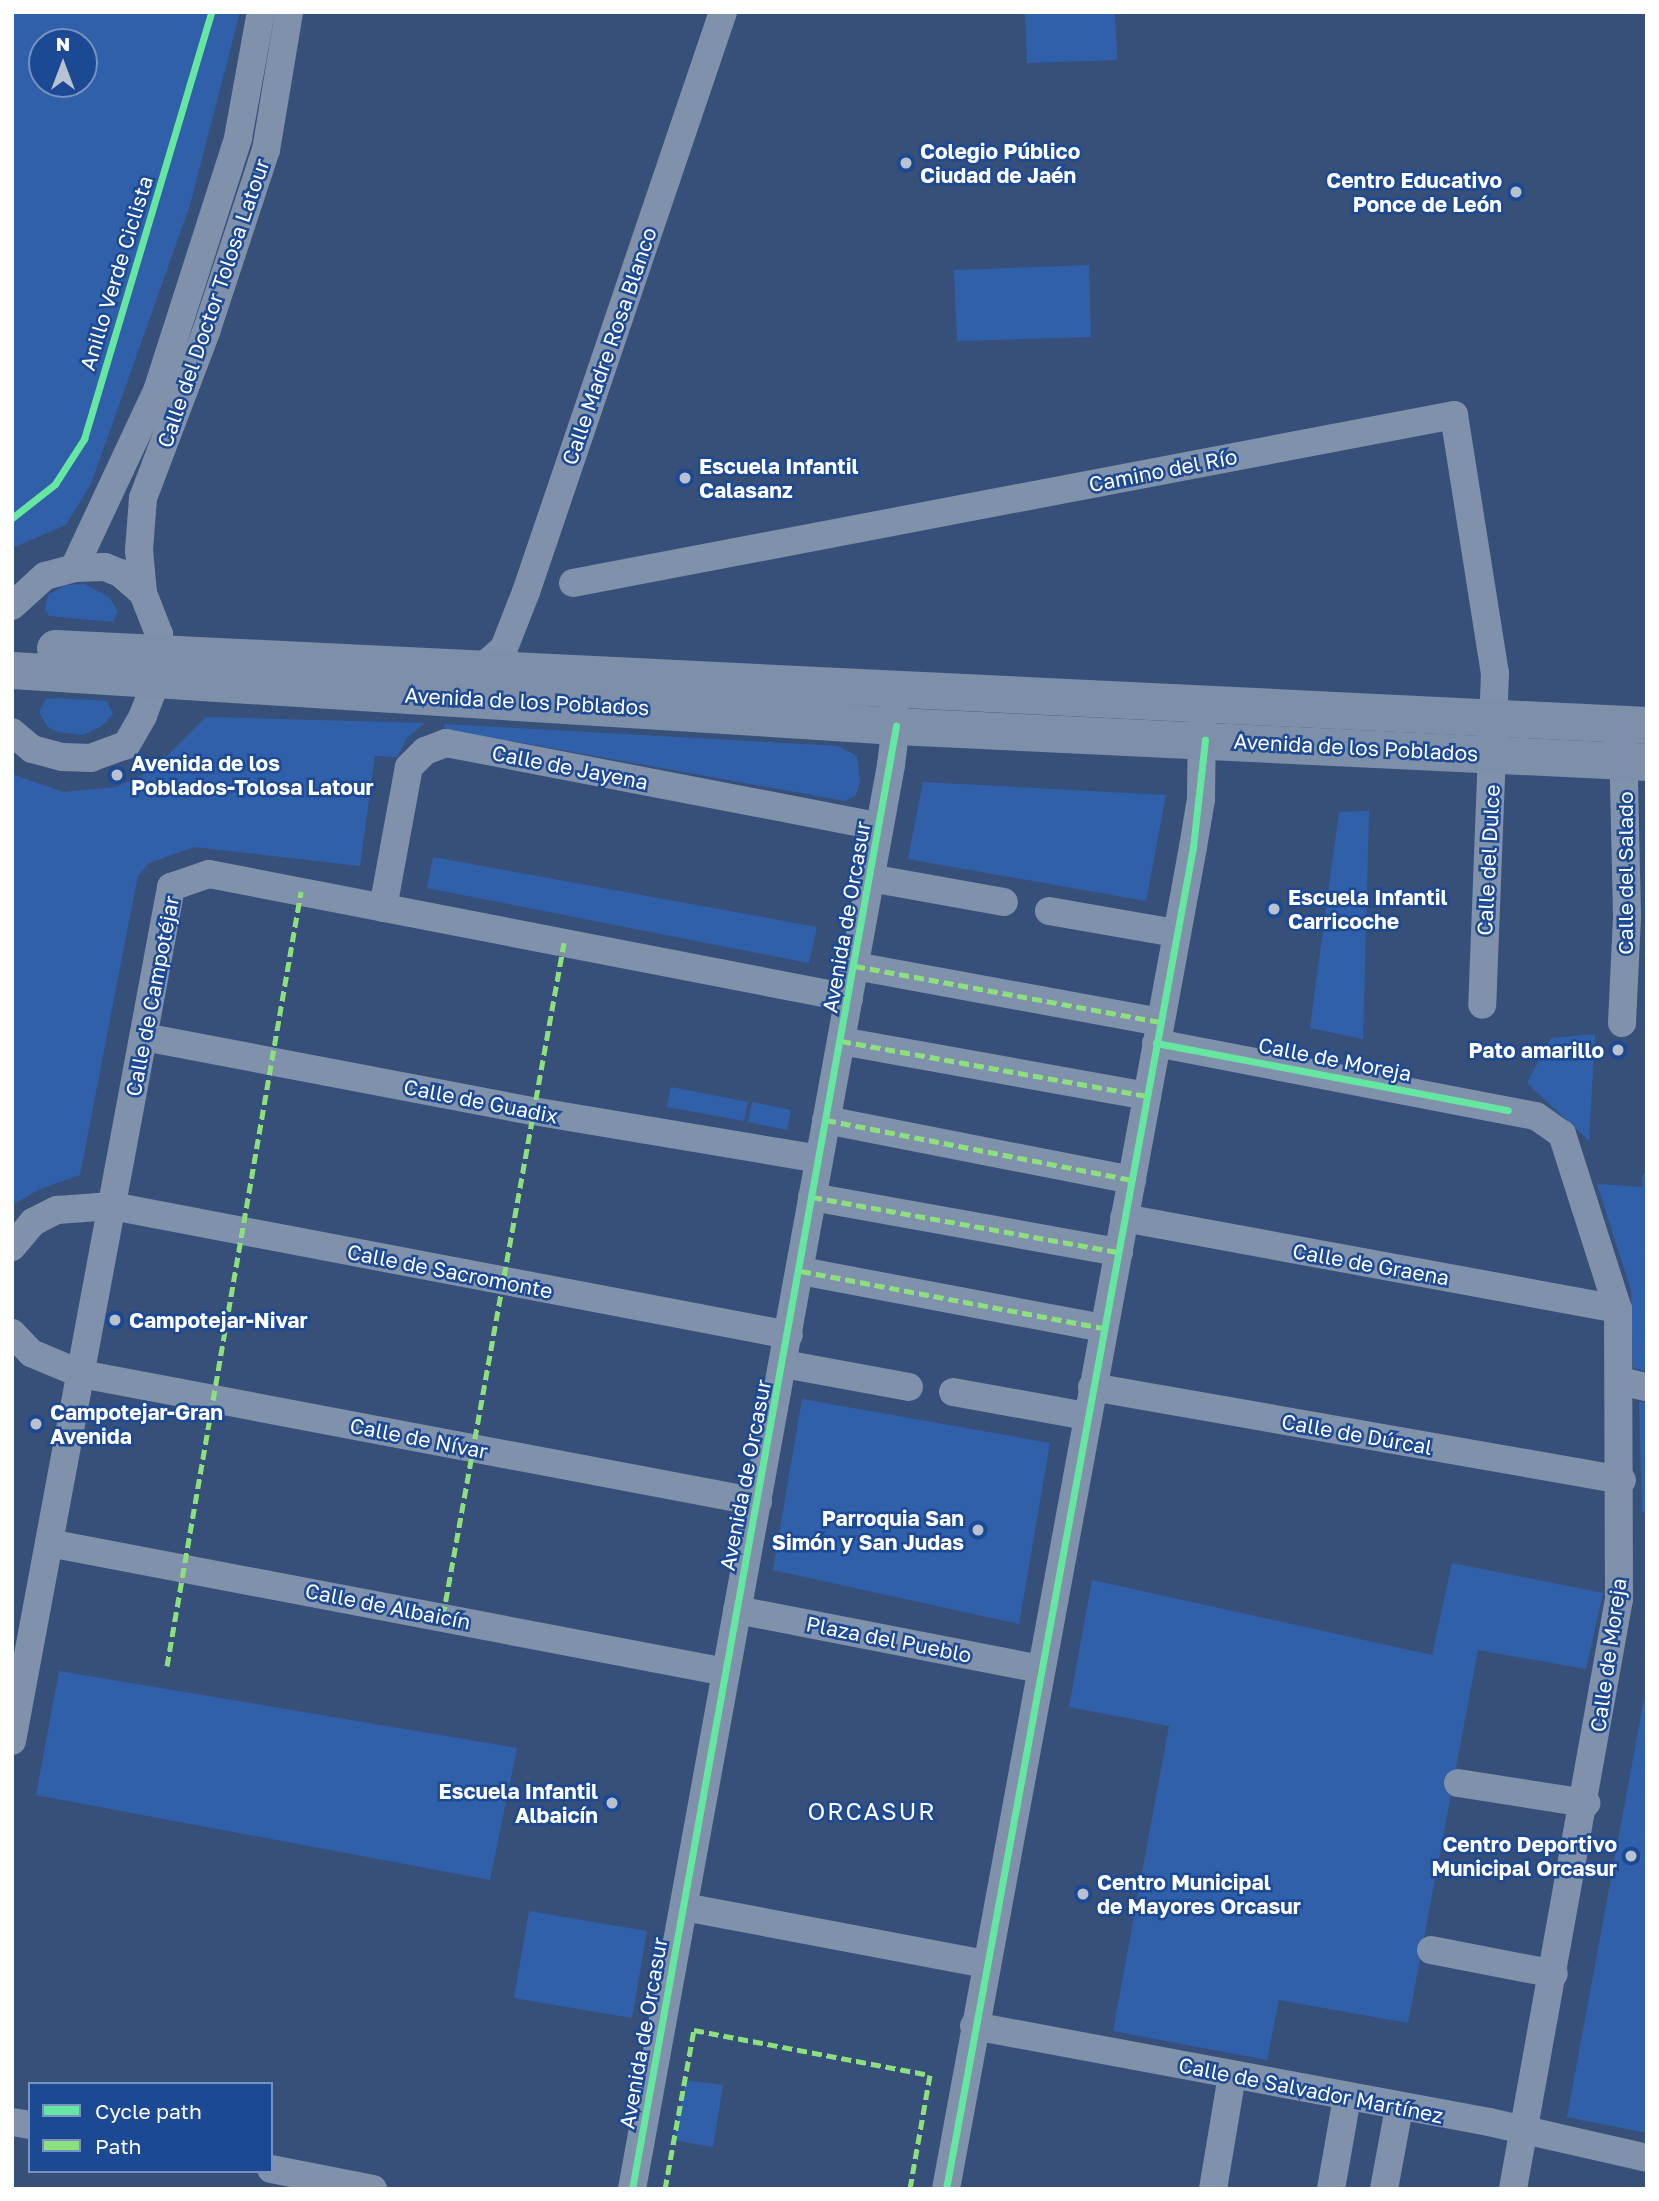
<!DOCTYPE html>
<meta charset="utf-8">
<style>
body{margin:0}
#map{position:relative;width:1659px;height:2201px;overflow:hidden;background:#375079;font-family:"Golos Text",sans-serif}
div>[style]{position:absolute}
.green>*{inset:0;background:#3160aa}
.minor>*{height:28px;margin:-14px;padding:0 14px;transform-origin:14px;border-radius:14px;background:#8091ab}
.major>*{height:37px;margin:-18.5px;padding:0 18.5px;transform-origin:18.5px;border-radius:18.5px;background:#7e90a9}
.quiet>*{height:5px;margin-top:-2.5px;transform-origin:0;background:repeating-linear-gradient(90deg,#8de07e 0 10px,transparent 0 15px)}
.cycleway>*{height:7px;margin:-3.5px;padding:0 3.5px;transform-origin:3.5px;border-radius:3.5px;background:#66e7a1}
.dots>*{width:19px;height:19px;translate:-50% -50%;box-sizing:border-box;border:4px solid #1c4994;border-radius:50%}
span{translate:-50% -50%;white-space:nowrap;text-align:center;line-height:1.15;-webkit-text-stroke:5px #1c4994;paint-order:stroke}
.poi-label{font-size:21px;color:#fff;font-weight:700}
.left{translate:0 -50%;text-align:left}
.right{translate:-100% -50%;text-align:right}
.street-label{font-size:21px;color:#fff}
.quarter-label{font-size:24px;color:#fff;letter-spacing:2px}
.frame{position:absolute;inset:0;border:14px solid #fff;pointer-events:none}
.legend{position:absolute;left:28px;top:2082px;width:245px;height:91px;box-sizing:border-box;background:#1c4994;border:2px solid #7792bf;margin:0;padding:9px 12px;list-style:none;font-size:21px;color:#fff}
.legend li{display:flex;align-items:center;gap:14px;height:35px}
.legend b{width:35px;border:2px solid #7792bf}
.north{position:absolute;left:28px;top:28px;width:70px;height:70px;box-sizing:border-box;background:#1c4994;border:2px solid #7792bf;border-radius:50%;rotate:0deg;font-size:19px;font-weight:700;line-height:28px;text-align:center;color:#fff}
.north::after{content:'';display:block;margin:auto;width:24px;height:32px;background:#b9c2d0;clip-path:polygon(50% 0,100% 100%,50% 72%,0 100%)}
</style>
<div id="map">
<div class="green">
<i style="clip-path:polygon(evenodd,12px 12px,240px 12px,190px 205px,91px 484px,66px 525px,12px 548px,12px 12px,42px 42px,84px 42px,84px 84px,42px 84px,42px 42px)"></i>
<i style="clip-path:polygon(1025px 12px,1115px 12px,1117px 60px,1027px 63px)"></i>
<i style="clip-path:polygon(1089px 265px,1091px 337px,957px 341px,954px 270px)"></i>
<i style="clip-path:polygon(84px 584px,109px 597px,118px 611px,113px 622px,49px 616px,45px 609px,48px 595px,66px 585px)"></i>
<i style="clip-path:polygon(56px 698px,107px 701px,113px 714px,102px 726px,83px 735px,58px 732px,48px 727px,39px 712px,46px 699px)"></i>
<i style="clip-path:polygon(206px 717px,425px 723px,407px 738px,397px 757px,375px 756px,360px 866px,194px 847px,149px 863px,138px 876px,135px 890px,80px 1175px,40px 1189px,12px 1205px,12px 774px,63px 792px,116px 787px,153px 770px)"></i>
<i style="clip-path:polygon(444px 724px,838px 746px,857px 756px,860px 782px,856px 795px,845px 801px,445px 729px)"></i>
<i style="clip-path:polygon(923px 782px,1166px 795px,1146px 901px,908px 859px)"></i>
<i style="clip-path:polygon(1369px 811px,1363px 1039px,1310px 1028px,1339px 812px)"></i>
<i style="clip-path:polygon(433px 857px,817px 927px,809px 963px,427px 888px)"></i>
<i style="clip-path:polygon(1595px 1034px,1589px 1141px,1527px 1083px,1551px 1038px)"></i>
<i style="clip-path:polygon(671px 1087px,748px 1102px,744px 1121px,667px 1107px)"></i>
<i style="clip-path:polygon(752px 1102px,791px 1110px,787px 1130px,748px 1122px)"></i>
<i style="clip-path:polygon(1643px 1174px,1647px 1174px,1647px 1371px,1633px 1368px,1631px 1290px,1597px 1184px,1642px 1187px)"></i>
<i style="clip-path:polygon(802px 1399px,1050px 1443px,1019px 1624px,773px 1570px)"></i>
<i style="clip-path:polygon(1639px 1402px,1647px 1403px,1647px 1512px,1642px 1512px)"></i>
<i style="clip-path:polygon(1452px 1563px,1603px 1593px,1586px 1669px,1478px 1650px,1408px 2023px,1279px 2000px,1267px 2060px,1113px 2031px,1169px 1726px,1069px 1707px,1092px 1580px,1432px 1655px)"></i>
<i style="clip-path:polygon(59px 1671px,517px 1748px,490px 1880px,36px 1795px)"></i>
<i style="clip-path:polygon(1647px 1683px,1647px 2133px,1567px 2117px)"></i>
<i style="clip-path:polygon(529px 1911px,647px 1931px,632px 2018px,514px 1998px)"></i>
<i style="clip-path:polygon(685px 2080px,723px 2085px,713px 2147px,674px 2140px)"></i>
</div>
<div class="minor">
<i style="left:74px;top:568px;width:195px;rotate:-64.9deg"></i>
<i style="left:157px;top:391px;width:266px;rotate:-72.2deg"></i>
<i style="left:238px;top:138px;width:128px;rotate:-79.7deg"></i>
<i style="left:573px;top:583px;width:897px;rotate:-10.8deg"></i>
<i style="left:1454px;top:415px;width:261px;rotate:81deg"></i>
<i style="left:1495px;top:673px;width:332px;rotate:92.2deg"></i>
<i style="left:143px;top:593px;width:43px;rotate:-95.3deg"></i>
<i style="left:139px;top:550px;width:52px;rotate:-85.6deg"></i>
<i style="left:143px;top:498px;width:178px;rotate:-69.2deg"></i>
<i style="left:206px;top:332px;width:192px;rotate:-71.8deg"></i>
<i style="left:266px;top:150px;width:140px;rotate:-80.5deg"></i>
<i style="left:12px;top:606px;width:45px;rotate:-42.3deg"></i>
<i style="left:45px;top:576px;width:30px;rotate:-15deg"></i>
<i style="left:74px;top:568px;width:31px;rotate:-2deg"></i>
<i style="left:105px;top:567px;width:16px;rotate:22deg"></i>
<i style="left:120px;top:573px;width:30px;rotate:41deg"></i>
<i style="left:143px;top:593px;width:44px;rotate:68.7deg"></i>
<i style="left:159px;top:634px;width:45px;rotate:92.5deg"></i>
<i style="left:157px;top:679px;width:40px;rotate:111deg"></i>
<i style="left:143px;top:716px;width:34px;rotate:120deg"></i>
<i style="left:126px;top:745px;width:37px;rotate:160deg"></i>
<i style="left:91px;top:758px;width:29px;rotate:-178deg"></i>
<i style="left:62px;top:757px;width:31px;rotate:-165deg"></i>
<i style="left:32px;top:749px;width:26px;rotate:-140deg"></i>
<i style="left:479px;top:670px;width:33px;rotate:-41deg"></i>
<i style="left:504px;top:648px;width:60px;rotate:-68.6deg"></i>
<i style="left:526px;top:592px;width:613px;rotate:-71.24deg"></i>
<i style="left:870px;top:878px;width:136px;rotate:10.2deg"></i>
<i style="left:383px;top:908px;width:143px;rotate:-79.6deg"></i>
<i style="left:409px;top:767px;width:23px;rotate:-45deg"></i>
<i style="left:425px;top:751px;width:22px;rotate:-21deg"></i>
<i style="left:446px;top:743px;width:441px;rotate:10.9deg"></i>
<i style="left:1049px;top:911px;width:128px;rotate:9.9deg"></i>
<i style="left:855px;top:966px;width:309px;rotate:10.4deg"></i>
<i style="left:1622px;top:1023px;width:108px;rotate:-87.3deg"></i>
<i style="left:1627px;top:915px;width:172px;rotate:-91.3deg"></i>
<i style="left:144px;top:1037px;width:396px;rotate:10.8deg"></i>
<i style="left:533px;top:1111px;width:290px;rotate:9.5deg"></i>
<i style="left:841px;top:1041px;width:311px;rotate:10.2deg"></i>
<i style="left:1156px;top:1043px;width:387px;rotate:10.9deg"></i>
<i style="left:1536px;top:1116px;width:32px;rotate:35deg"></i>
<i style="left:1562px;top:1134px;width:184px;rotate:72.3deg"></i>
<i style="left:1618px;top:1309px;width:290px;rotate:89.8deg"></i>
<i style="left:1619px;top:1599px;width:599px;rotate:100.19deg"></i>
<i style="left:826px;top:1120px;width:312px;rotate:11.1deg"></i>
<i style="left:812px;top:1197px;width:312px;rotate:10.2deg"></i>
<i style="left:1124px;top:1218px;width:502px;rotate:10.44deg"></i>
<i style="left:12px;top:1247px;width:33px;rotate:-50deg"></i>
<i style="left:33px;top:1222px;width:27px;rotate:-27deg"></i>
<i style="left:57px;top:1210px;width:55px;rotate:-4.2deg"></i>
<i style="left:112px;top:1206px;width:689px;rotate:10.79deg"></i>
<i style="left:801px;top:1271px;width:306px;rotate:10.7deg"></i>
<i style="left:12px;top:1333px;width:28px;rotate:46deg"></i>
<i style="left:31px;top:1353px;width:54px;rotate:22.8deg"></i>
<i style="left:81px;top:1374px;width:689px;rotate:10.71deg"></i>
<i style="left:784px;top:1364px;width:127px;rotate:10.4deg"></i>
<i style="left:1620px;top:1381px;width:28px;rotate:13deg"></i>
<i style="left:1092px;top:1387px;width:538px;rotate:9.95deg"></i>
<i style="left:953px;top:1392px;width:135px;rotate:10.2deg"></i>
<i style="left:49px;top:1543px;width:689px;rotate:10.79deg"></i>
<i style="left:737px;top:1610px;width:310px;rotate:11deg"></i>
<i style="left:12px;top:1741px;width:869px;rotate:-79.45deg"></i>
<i style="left:171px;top:887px;width:40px;rotate:-18.9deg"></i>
<i style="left:209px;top:874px;width:652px;rotate:10.97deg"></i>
<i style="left:1458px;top:1783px;width:130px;rotate:8.9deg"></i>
<i style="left:684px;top:1907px;width:308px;rotate:10.7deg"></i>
<i style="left:1431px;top:1950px;width:125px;rotate:11deg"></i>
<i style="left:974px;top:2026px;width:524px;rotate:10.56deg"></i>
<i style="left:1489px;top:2122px;width:162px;rotate:12.8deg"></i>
<i style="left:12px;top:2122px;width:18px;rotate:9deg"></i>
<i style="left:271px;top:2169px;width:104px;rotate:11.1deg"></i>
<i style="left:632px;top:2189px;width:1447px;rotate:-79.69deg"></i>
<i style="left:891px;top:765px;width:39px;rotate:-83deg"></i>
<i style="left:896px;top:726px;width:19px;rotate:-99deg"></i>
<i style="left:946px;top:2189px;width:1365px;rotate:-79.57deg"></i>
<i style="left:1193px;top:847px;width:49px;rotate:-80.5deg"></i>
<i style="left:1201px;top:799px;width:78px;rotate:-89.3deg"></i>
<i style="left:1213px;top:2189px;width:116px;rotate:-80.5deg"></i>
<i style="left:1331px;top:2189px;width:93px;rotate:-80.1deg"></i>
<i style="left:1384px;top:2189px;width:82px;rotate:-79.5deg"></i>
</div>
<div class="major">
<i style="left:55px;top:648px;width:1594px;rotate:2.77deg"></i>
<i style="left:12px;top:670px;width:886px;rotate:3.62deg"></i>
<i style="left:896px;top:726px;width:752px;rotate:2.74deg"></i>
</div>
<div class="quiet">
<i style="left:855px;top:966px;width:309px;rotate:10.4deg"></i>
<i style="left:841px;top:1041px;width:311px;rotate:10.2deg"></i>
<i style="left:826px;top:1120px;width:312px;rotate:11.1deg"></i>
<i style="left:812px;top:1197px;width:312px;rotate:10.2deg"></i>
<i style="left:801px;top:1271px;width:306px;rotate:10.7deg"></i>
<i style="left:443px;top:1616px;width:684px;rotate:-79.81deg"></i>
<i style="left:167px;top:1666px;width:786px;rotate:-80.18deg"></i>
<i style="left:665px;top:2189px;width:162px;rotate:-79.7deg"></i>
<i style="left:694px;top:2030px;width:240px;rotate:10.8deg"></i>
<i style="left:930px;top:2075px;width:116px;rotate:100deg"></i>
</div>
<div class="cycleway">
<i style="left:12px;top:518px;width:55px;rotate:-38.3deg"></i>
<i style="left:55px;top:484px;width:54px;rotate:-57.2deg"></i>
<i style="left:84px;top:439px;width:445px;rotate:-73.4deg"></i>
<i style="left:1156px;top:1043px;width:358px;rotate:10.8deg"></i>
<i style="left:632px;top:2189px;width:1487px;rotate:-79.77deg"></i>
<i style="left:946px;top:2189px;width:1365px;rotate:-79.57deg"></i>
<i style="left:1193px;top:847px;width:108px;rotate:-83.6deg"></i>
</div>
<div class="dots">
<i style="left:906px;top:163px;background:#b9c2d0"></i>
<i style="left:1516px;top:192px;background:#b9c2d0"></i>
<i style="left:685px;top:478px;background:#b9c2d0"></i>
<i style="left:117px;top:775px;background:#b9c2d0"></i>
<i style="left:1274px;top:909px;background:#b9c2d0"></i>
<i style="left:1618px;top:1050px;background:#b9c2d0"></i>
<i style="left:115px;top:1320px;background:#b9c2d0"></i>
<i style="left:36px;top:1424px;background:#b9c2d0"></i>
<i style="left:978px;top:1530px;background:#b9c2d0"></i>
<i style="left:612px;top:1803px;background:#b9c2d0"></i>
<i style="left:1631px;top:1856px;background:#b9c2d0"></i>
<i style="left:1083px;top:1894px;background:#b9c2d0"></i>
</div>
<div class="poi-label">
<span class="left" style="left:920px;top:163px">Colegio Público<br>Ciudad de Jaén</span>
<span class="right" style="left:1502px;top:192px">Centro Educativo<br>Ponce de León</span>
<span class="left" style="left:699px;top:478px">Escuela Infantil<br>Calasanz</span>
<span class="left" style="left:131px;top:775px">Avenida de los<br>Poblados-Tolosa Latour</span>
<span class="left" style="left:1288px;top:909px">Escuela Infantil<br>Carricoche</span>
<span class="right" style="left:1604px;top:1050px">Pato amarillo</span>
<span class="left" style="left:129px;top:1320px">Campotejar-Nivar</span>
<span class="left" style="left:50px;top:1424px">Campotejar-Gran<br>Avenida</span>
<span class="right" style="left:964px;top:1530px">Parroquia San<br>Simón y San Judas</span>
<span class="right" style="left:598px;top:1803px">Escuela Infantil<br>Albaicín</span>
<span class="right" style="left:1617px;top:1856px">Centro Deportivo<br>Municipal Orcasur</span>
<span class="left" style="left:1097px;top:1894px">Centro Municipal<br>de Mayores Orcasur</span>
</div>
<div class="street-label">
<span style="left:116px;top:273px;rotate:-73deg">Anillo Verde Ciclista</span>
<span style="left:213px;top:303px;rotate:-71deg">Calle del Doctor Tolosa Latour</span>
<span style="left:609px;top:346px;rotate:-71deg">Calle Madre Rosa Blanco</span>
<span style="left:1163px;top:470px;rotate:-11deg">Camino del Río</span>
<span style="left:527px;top:701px;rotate:3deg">Avenida de los Poblados</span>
<span style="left:1356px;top:747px;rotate:3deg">Avenida de los Poblados</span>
<span style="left:570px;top:767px;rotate:11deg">Calle de Jayena</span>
<span style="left:1488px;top:860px;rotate:-87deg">Calle del Dulce</span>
<span style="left:1625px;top:873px;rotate:-90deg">Calle del Salado</span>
<span style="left:846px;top:917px;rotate:-80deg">Avenida de Orcasur</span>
<span style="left:152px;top:996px;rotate:-79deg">Calle de Campotéjar</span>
<span style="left:1335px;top:1059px;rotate:11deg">Calle de Moreja</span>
<span style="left:481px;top:1101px;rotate:11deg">Calle de Guadix</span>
<span style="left:1371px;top:1264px;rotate:10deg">Calle de Graena</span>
<span style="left:450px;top:1271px;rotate:11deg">Calle de Sacromonte</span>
<span style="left:1357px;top:1434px;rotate:10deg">Calle de Dúrcal</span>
<span style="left:419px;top:1438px;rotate:11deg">Calle de Nívar</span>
<span style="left:745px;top:1475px;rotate:-79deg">Avenida de Orcasur</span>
<span style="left:388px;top:1606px;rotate:11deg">Calle de Albaicín</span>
<span style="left:889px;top:1639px;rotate:11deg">Plaza del Pueblo</span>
<span style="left:1608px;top:1655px;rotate:-82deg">Calle de Moreja</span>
<span style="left:643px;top:2033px;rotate:-80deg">Avenida de Orcasur</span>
<span style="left:1311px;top:2090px;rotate:11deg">Calle de Salvador Martínez</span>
</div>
<div class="quarter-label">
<span style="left:872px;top:1811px">ORCASUR</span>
</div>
<div class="frame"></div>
<ul class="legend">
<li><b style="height:9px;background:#66e7a1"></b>Cycle path</li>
<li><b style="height:9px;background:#8de07e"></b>Path</li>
</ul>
<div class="north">N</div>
</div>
